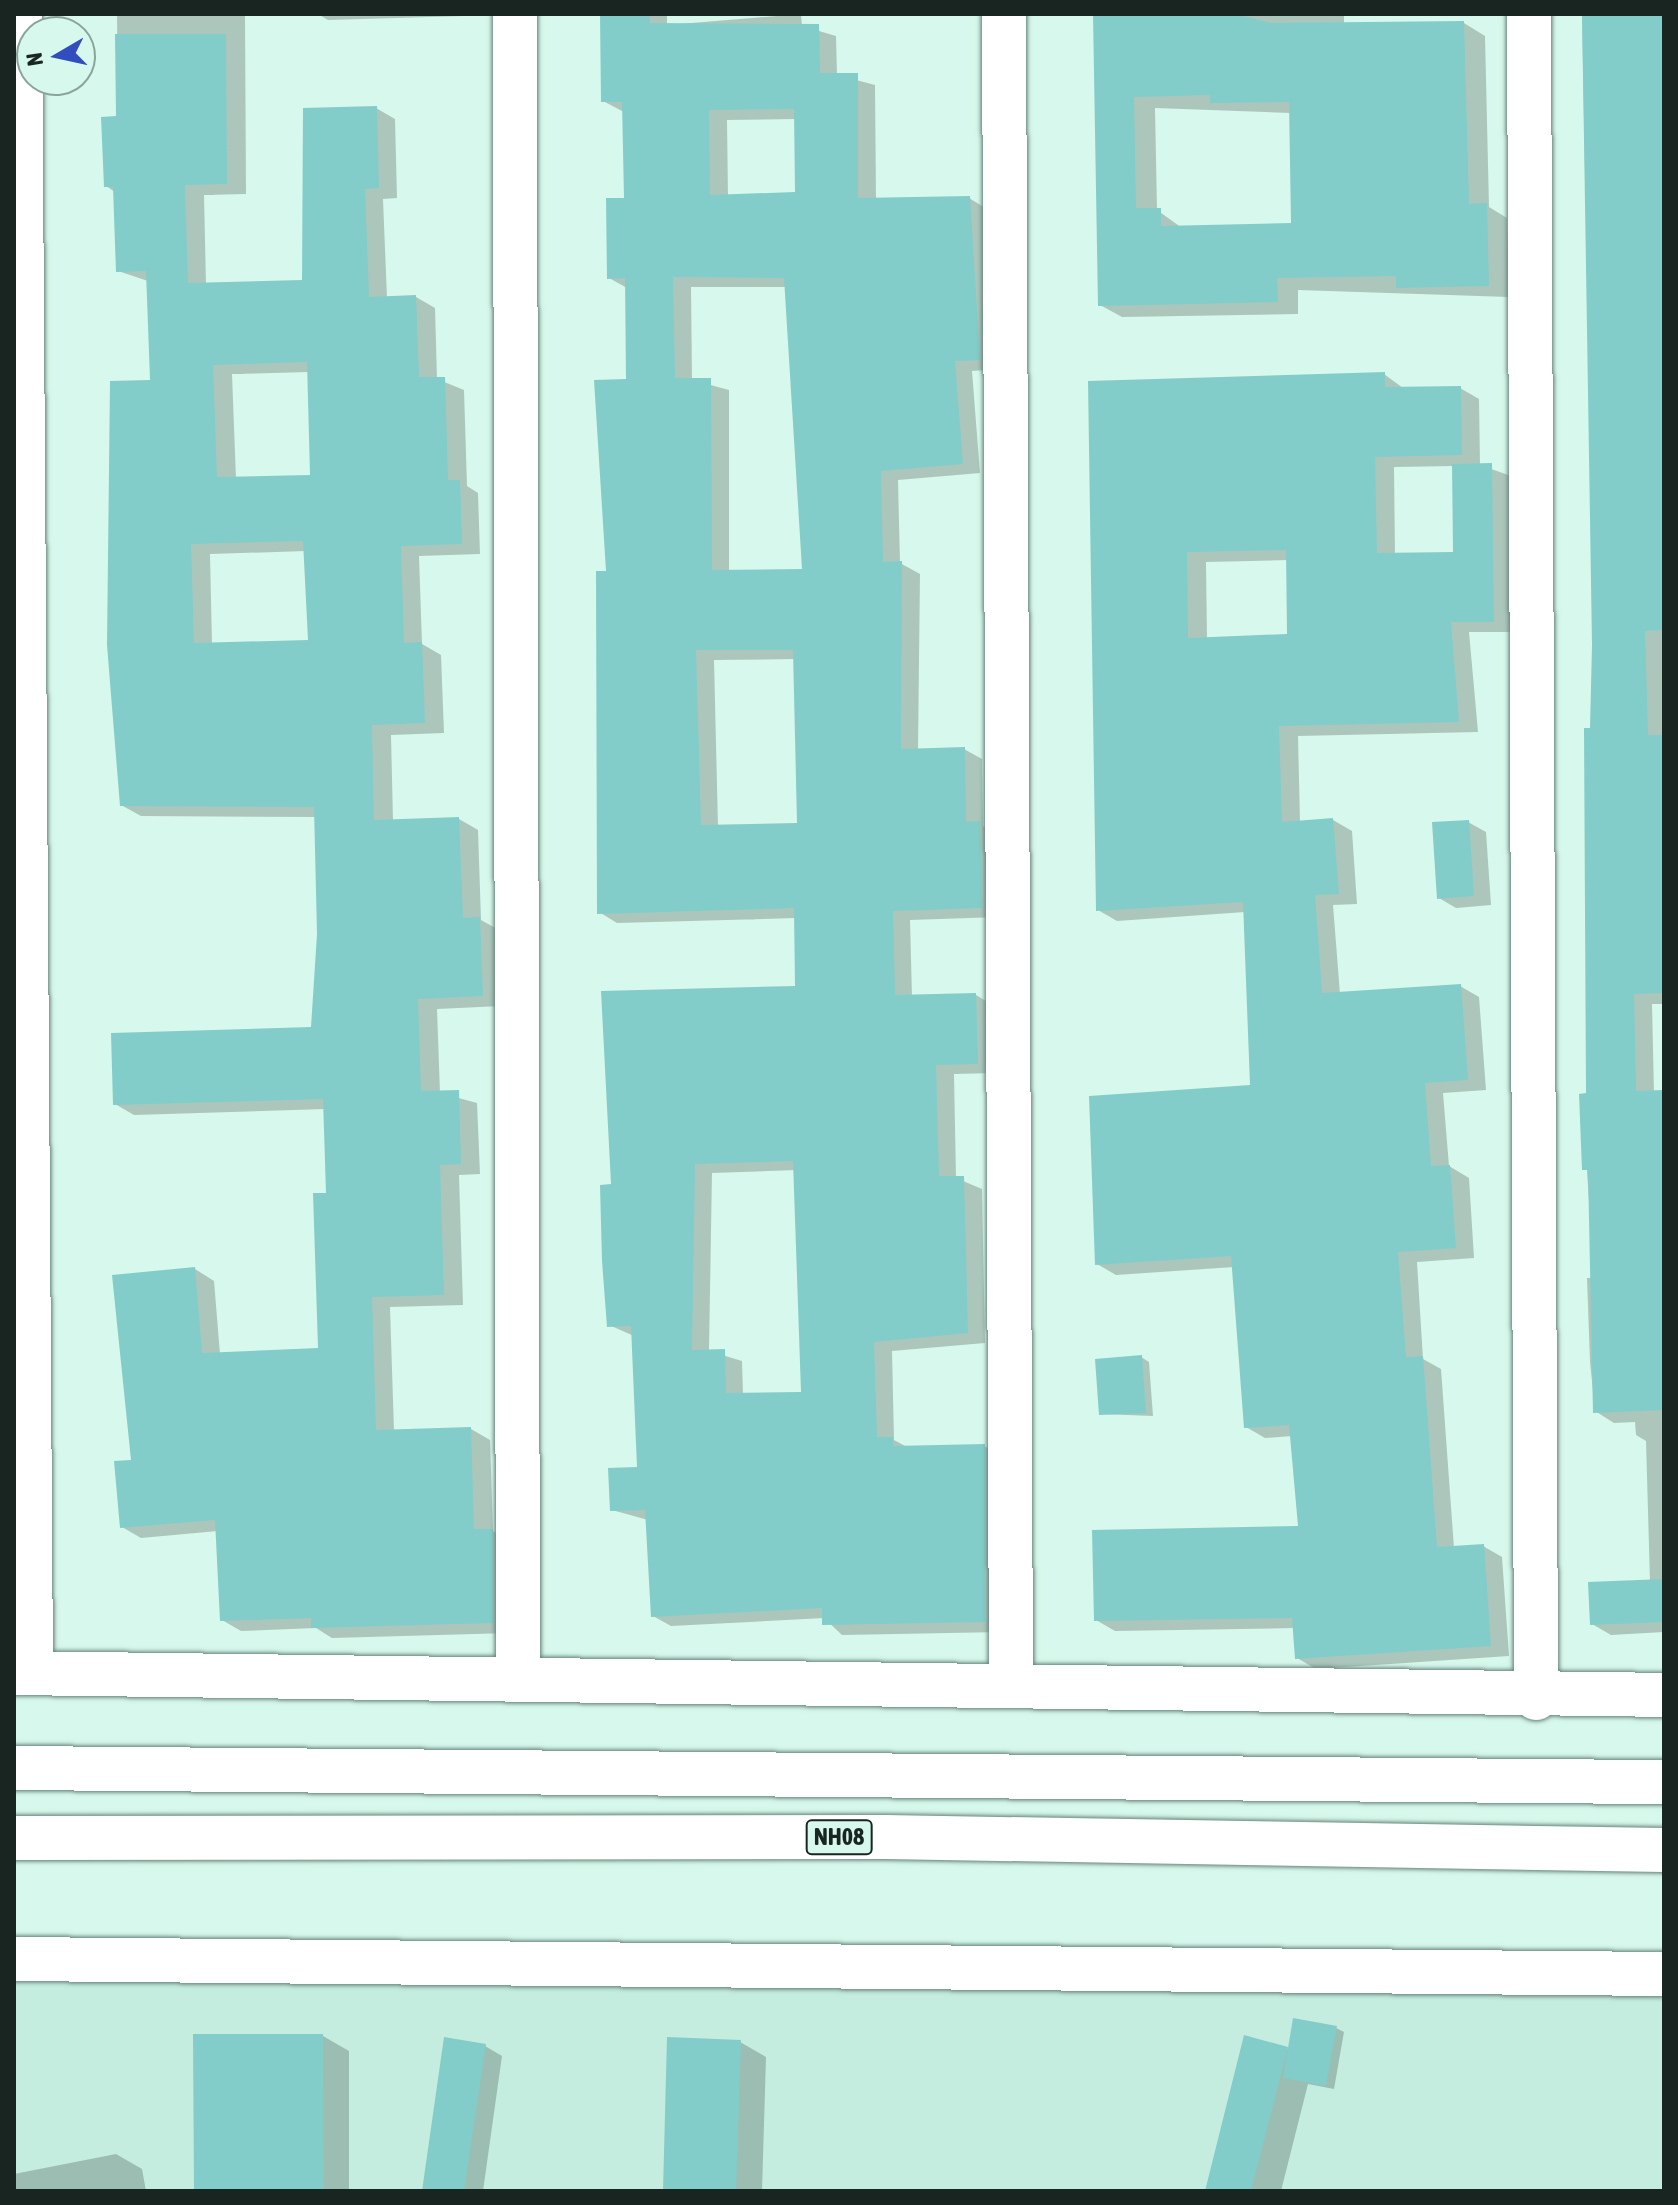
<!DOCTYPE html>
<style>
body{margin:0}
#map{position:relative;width:1678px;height:2205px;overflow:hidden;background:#d7f8ec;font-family:"Asap Condensed",sans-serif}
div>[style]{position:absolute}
.built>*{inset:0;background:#c4eddf}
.shadow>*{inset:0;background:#0003}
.building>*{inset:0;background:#82cdc9}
.roads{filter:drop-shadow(0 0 2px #67847a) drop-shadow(0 0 2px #67847a)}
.street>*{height:44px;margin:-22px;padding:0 22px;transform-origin:22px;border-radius:22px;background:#fff}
.highway>*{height:44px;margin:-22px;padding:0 22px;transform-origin:22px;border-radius:22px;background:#fff}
span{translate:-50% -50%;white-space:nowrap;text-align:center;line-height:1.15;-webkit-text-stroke:6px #d7f8ec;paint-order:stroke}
.shield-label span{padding:2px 6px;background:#d7f8ec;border:2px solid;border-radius:6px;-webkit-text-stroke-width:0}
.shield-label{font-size:24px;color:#192521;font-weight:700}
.frame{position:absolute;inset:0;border:16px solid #192521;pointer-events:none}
.north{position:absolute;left:16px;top:16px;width:80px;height:80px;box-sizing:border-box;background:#d7f8ec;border:2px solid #8ba49b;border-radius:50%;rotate:261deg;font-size:22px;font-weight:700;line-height:32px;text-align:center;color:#192521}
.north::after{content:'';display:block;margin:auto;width:28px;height:36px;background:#314dbe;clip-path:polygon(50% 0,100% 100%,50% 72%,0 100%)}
</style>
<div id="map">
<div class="built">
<i style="clip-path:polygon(14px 1959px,1664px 1974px,1664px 2191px,14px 2191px)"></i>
</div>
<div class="shadow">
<i style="clip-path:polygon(evenodd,117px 14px,245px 14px,246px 194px,204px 195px,206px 285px,304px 282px,376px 108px,395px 119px,397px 198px,383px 199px,387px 298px,416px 297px,435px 308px,437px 379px,464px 390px,467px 486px,478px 493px,480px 554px,419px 556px,422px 644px,441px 655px,444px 733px,391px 735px,393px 821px,459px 819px,478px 830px,481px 920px,499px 930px,501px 1006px,437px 1009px,440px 1093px,477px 1103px,480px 1174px,459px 1175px,463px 1305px,390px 1307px,394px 1431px,471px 1429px,490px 1440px,493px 1531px,511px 1542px,512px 1633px,332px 1638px,316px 1628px,241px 1631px,222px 1620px,218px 1531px,141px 1538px,122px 1527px,133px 1461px,195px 1269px,214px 1281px,220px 1354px,320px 1350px,328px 1195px,326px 1109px,134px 1115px,115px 1104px,313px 1029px,319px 934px,317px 817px,141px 816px,121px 805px,152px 382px,148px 281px,118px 271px,115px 192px,106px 186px,118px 118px,117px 14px,309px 372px,312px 477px,236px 479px,232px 374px,309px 372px,117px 14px,306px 551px,310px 642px,212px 645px,210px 554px,306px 551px)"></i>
<i style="clip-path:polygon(318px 14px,499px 14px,499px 15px,328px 20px)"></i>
<i style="clip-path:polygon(evenodd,601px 14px,667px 14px,667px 25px,801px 14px,802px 26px,836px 36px,837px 75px,875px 85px,876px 200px,969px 198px,987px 209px,998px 369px,972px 371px,980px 473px,898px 480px,900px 563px,920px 574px,918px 750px,964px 749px,982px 759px,983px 826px,997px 834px,999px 917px,910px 920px,912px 997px,976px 995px,994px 1006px,995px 1073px,954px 1074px,956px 1178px,982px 1189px,985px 1343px,892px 1351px,894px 1440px,907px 1447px,984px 1446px,1002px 1456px,1002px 1632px,842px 1635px,824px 1618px,671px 1626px,653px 1616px,648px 1520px,612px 1510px,639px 1469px,634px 1336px,609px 1325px,614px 1186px,797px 987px,796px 918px,617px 923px,599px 912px,608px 573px,628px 381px,627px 288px,609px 278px,626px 199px,624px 112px,603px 101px,601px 14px,796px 119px,797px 194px,728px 196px,727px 120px,796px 119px,601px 14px,691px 287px,787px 287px,804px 571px,729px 572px,729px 390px,692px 380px,691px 287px,601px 14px,795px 659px,799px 824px,718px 827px,714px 660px,795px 659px,601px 14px,796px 1170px,803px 1394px,743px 1395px,742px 1361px,709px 1351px,712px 1173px,796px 1170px)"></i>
<i style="clip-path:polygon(evenodd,1094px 14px,1344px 14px,1344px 24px,1464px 23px,1485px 36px,1489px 207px,1507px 218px,1509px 297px,1298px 290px,1298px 314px,1122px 317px,1100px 305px,1094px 14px,1155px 108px,1291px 113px,1293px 225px,1182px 228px,1157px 210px,1155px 108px)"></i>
<i style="clip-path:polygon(1582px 14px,1664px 14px,1664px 1004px,1652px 1004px,1654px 1093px,1664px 1092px,1664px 1632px,1611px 1635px,1592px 1624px,1650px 1582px,1646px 1441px,1636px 1435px,1635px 1422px,1614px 1423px,1595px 1411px,1590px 1362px,1587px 1278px,1594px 1278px,1582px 1095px,1589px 1095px,1594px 645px)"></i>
<i style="clip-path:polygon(evenodd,1384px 374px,1403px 388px,1460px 388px,1479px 399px,1480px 465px,1511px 476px,1512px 632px,1469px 632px,1478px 732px,1298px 736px,1300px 822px,1333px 820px,1352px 831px,1357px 904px,1333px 905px,1340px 994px,1460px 986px,1479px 997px,1486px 1090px,1443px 1093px,1449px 1166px,1469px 1178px,1474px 1258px,1417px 1262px,1423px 1359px,1441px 1369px,1454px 1548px,1483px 1546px,1502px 1557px,1509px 1656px,1316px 1669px,1297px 1658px,1295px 1628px,1115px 1631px,1096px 1620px,1300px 1528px,1292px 1436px,1265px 1438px,1246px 1427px,1234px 1267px,1116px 1275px,1097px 1264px,1252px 1087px,1245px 912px,1117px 921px,1098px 910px,1090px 383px,1384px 374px,1454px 466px,1455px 554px,1395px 555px,1394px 467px,1454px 466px,1384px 374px,1288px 560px,1289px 636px,1207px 639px,1206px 562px,1288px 560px)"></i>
<i style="clip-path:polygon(1468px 822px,1486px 832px,1491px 905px,1456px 908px,1439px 898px)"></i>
<i style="clip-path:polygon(1141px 1357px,1149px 1362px,1153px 1416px,1101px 1414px)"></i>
<i style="clip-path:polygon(1336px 2028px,1344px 2032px,1334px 2089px,1308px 2084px,1281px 2191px,1207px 2191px,1287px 2049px)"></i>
<i style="clip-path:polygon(323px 2036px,349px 2051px,349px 2191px,196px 2191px)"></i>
<i style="clip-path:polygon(740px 2042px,766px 2057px,762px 2191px,665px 2191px)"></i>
<i style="clip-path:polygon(485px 2046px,502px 2056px,483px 2191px,424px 2191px)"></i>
<i style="clip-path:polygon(116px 2154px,142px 2169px,146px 2191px,14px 2191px,14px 2174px)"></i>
</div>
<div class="building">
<i style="clip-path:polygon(evenodd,600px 14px,650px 14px,650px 23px,819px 24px,820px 73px,858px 73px,858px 198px,970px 196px,980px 360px,955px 361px,963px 464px,881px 471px,883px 562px,902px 561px,901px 749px,965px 747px,966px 822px,980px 821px,982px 908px,893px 911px,895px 995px,976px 993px,978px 1064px,936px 1065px,939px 1176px,964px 1176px,968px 1333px,874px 1342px,877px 1437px,893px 1437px,893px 1446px,985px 1444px,985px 1622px,822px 1625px,822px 1608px,651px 1617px,645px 1510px,610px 1511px,608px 1468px,637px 1467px,631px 1326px,607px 1327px,602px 1261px,600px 1185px,611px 1184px,601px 991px,795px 986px,794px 908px,597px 914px,596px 571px,606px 571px,594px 380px,626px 379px,625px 278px,607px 279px,606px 198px,624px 198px,622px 102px,601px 102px,600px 14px,794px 109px,795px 192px,710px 195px,709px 110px,794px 109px,600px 14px,673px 277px,784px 278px,802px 569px,712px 570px,711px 378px,675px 378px,673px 277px,600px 14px,696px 650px,793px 650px,797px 823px,701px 825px,696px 650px,600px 14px,793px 1161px,801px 1392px,726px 1393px,725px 1349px,692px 1350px,695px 1164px,793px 1161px)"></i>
<i style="clip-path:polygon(evenodd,1093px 14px,1235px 14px,1271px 23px,1464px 21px,1469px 204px,1487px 203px,1489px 286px,1396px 288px,1396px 276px,1277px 278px,1278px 302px,1098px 306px,1093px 14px,1210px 95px,1210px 103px,1289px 102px,1291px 223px,1161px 226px,1161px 208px,1136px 208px,1134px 97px,1210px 95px)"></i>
<i style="clip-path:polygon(1582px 14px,1664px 14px,1664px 630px,1645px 631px,1648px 735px,1664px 735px,1664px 993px,1634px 994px,1636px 1091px,1664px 1090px,1664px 1410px,1593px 1413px,1588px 1170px,1582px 1170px,1579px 1094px,1586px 1093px,1584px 728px,1590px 728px,1592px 645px)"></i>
<i style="clip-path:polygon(evenodd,115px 34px,226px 34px,227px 184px,185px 185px,188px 283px,302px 280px,303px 108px,377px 106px,379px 188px,365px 189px,369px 297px,416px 295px,419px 377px,445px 377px,448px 480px,460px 480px,462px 544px,401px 546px,404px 643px,422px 642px,425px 723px,372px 725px,374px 820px,459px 817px,463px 918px,480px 917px,483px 996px,418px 999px,421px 1091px,459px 1090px,461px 1164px,440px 1165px,444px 1295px,372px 1297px,376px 1430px,471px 1427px,474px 1529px,493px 1529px,493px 1623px,311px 1628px,311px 1618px,220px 1621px,215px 1520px,120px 1528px,114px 1461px,131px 1460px,112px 1275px,195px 1267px,202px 1353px,318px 1348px,313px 1193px,326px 1193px,323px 1099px,113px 1105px,111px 1033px,311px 1027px,317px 934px,314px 807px,120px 806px,107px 645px,110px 381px,150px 380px,146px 271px,116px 272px,113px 187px,104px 187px,101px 117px,116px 116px,115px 34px,307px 362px,310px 475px,217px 477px,213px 365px,307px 362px,115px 34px,303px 541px,308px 640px,194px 643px,191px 544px,303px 541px)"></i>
<i style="clip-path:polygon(evenodd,1385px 372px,1385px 387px,1461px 386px,1462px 455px,1375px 457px,1377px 553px,1453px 552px,1452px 464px,1492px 463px,1494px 622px,1451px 622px,1459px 722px,1279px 726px,1282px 822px,1333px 818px,1339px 894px,1315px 895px,1322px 993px,1461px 984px,1468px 1080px,1425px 1083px,1431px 1166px,1450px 1165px,1456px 1248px,1398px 1252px,1406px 1357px,1423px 1356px,1437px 1547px,1484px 1544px,1491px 1646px,1295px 1659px,1292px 1618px,1094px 1621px,1092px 1530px,1298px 1526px,1289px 1425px,1244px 1428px,1231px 1256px,1095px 1265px,1089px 1096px,1250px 1085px,1243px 902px,1096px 911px,1088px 381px,1385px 372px,1286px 550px,1287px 634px,1188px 638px,1187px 552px,1286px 550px)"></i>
<i style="clip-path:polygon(1469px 820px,1474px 896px,1437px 899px,1432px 822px)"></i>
<i style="clip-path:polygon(1142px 1355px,1146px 1413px,1099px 1415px,1095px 1359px)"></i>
<i style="clip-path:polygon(1664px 1579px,1664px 1622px,1590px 1625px,1588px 1582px)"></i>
<i style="clip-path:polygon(1293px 2018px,1337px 2026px,1326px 2086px,1283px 2078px)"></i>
<i style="clip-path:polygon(193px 2034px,323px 2034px,324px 2191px,194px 2191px)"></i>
<i style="clip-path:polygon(1244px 2035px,1288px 2047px,1251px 2191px,1205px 2191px)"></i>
<i style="clip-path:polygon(444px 2037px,486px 2044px,464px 2191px,422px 2191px)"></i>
<i style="clip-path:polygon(667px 2037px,741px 2040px,736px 2191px,663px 2191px)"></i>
</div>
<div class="roads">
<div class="street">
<i style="left:20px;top:14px;width:1659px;rotate:89.62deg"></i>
<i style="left:515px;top:14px;width:1665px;rotate:89.9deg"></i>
<i style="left:1004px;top:14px;width:1668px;rotate:89.76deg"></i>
<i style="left:1529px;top:14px;width:1684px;rotate:89.76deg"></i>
<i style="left:14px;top:1673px;width:1650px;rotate:0.76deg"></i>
<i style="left:14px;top:1959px;width:1650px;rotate:0.52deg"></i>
</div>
<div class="highway">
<i style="left:14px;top:1768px;width:1650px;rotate:0.49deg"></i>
<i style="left:14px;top:1838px;width:871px;rotate:-0.07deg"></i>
<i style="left:885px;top:1837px;width:779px;rotate:0.96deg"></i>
</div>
</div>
<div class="shield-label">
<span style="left:839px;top:1837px">NH08</span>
</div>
<div class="frame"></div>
<div class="north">N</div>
</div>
